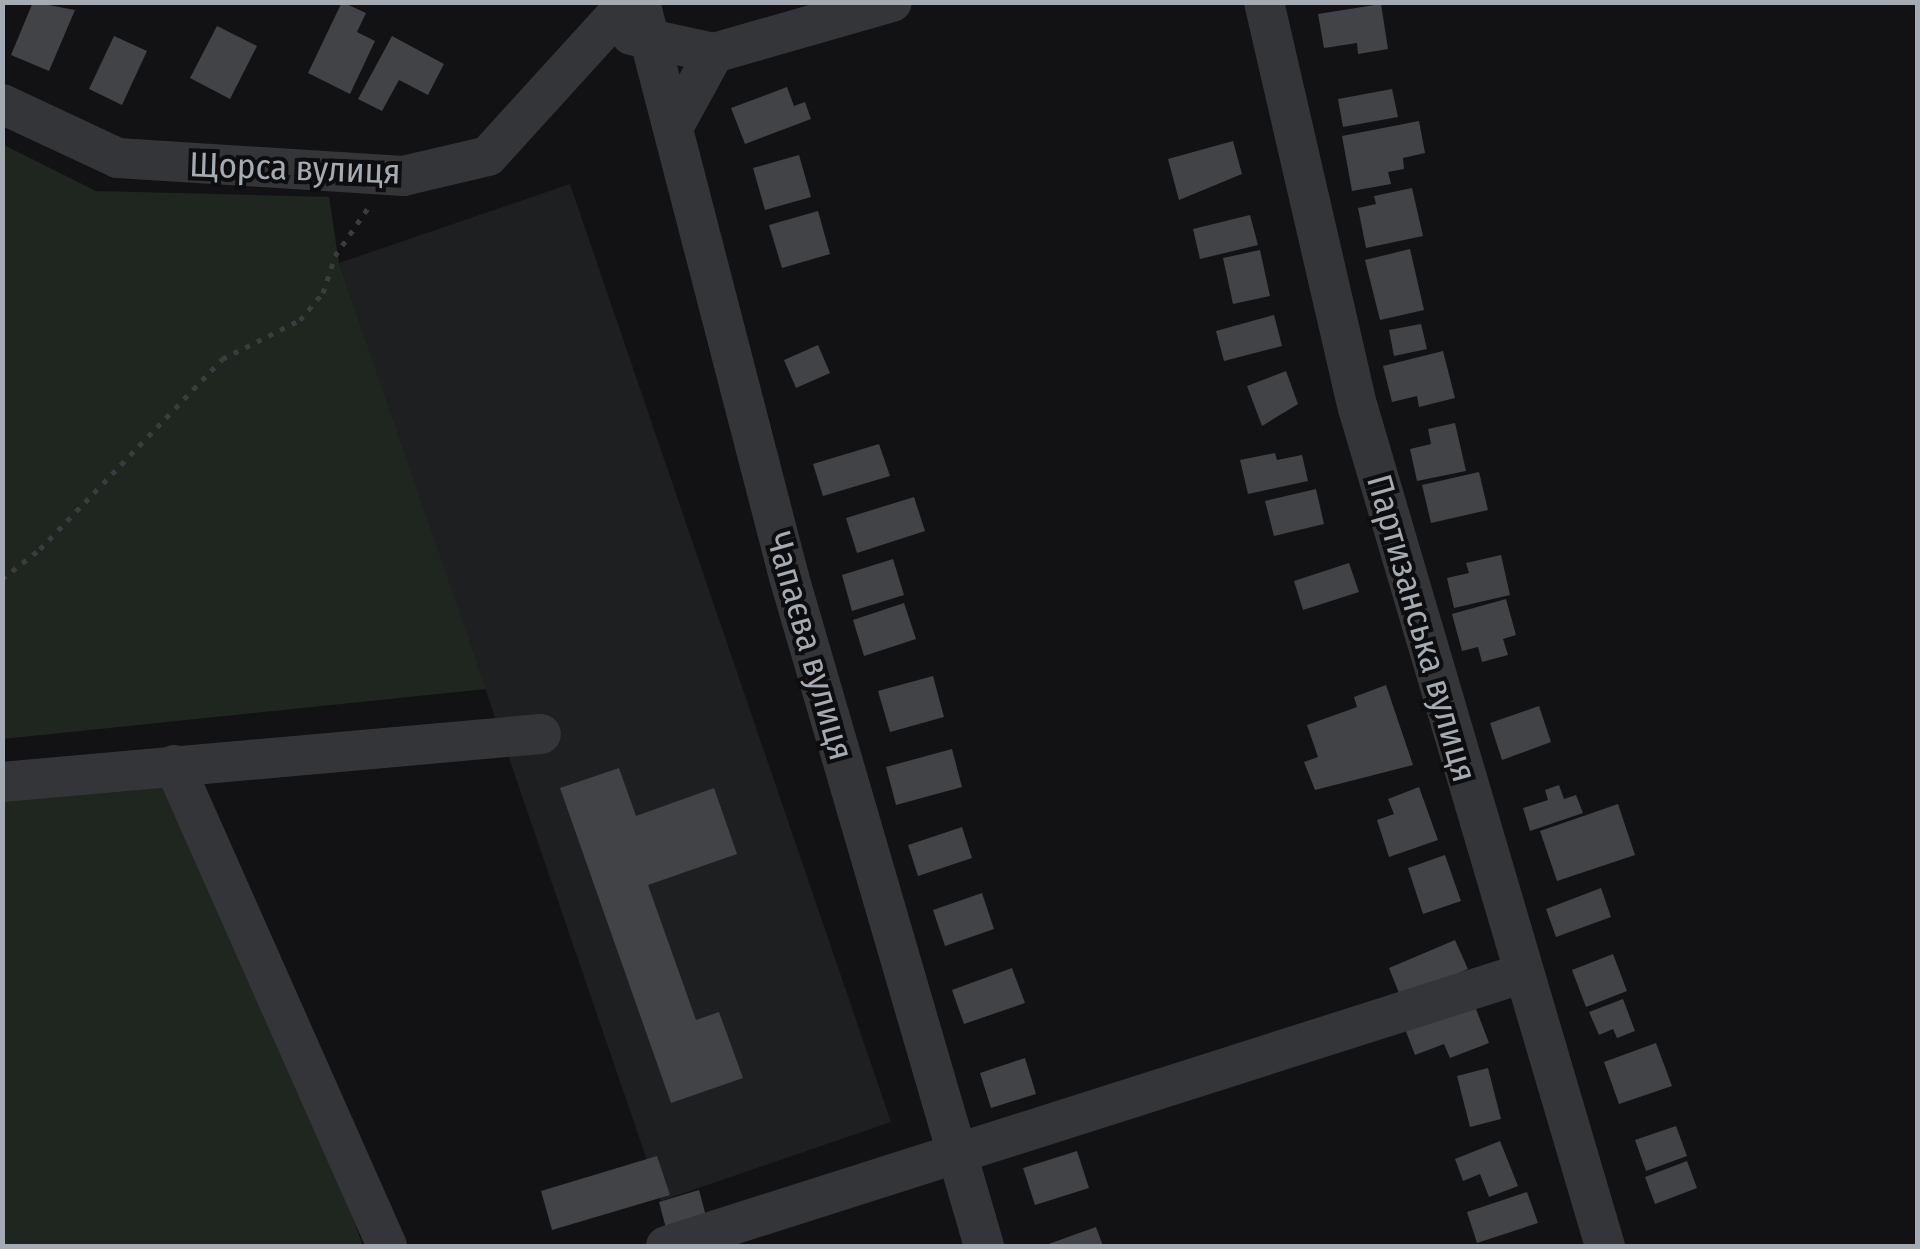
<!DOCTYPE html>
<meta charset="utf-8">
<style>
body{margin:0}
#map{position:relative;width:1920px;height:1249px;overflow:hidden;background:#121214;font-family:"Fira Sans Condensed",sans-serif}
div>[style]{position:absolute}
.built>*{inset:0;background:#1e1f21}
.green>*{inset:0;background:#1f261f}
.building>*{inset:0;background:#414347}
.path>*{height:5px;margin-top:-2.5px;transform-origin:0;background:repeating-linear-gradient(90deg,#3a3c3f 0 5px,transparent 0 13px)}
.minor>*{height:40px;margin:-20px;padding:0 20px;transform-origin:20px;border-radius:20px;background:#343538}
span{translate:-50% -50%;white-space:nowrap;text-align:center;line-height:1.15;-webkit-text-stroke:8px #0d0d0f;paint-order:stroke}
.street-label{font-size:35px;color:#a5abb3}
.frame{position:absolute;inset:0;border:5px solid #a5abb3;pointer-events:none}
</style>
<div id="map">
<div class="built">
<i style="clip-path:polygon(570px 184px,891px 1122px,661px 1201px,339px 263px)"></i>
</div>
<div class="green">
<i style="clip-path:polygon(2px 144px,96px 191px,329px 197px,339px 263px,486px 689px,3px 739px)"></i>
<i style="clip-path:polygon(165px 781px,350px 1210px,363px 1246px,3px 1246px,3px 796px)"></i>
</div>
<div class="building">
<i style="clip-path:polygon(33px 2px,75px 10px,49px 71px,11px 55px)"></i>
<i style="clip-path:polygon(342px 2px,366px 13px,357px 32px,375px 41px,350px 94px,308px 73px)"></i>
<i style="clip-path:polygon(1381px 4px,1388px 49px,1358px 54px,1357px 43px,1324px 48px,1318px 14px)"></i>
<i style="clip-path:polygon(217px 26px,257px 46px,230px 99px,190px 78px)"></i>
<i style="clip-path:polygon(114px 36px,147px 51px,122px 105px,89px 89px)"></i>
<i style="clip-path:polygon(392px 36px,444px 64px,428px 95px,399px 80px,382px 111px,358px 99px)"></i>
<i style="clip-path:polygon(787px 87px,794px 106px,805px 102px,811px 119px,745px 144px,731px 108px)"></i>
<i style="clip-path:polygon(1392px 89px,1398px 117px,1343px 127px,1338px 99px)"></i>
<i style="clip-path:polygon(1419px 121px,1425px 153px,1403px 158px,1404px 169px,1388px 172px,1391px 184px,1352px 191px,1342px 136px)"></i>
<i style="clip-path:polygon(1233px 141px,1242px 174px,1179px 200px,1168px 159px)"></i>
<i style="clip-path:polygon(799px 155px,811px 197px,765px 210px,753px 168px)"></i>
<i style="clip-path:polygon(1412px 188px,1423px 236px,1366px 248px,1358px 208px,1376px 204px,1374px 196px)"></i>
<i style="clip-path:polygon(818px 211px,830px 254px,782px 268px,769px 225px)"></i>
<i style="clip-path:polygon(1250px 215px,1258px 245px,1200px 259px,1193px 229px)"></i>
<i style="clip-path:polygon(1410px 249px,1424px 310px,1380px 320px,1365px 260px)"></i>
<i style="clip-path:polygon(1260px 250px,1270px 296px,1233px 304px,1223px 258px)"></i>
<i style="clip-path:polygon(1274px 315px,1282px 346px,1224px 361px,1216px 331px)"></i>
<i style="clip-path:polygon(1421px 324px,1427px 349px,1394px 356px,1389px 330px)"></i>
<i style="clip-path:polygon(818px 345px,830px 373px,796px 388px,784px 360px)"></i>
<i style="clip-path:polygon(1443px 351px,1455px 398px,1419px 407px,1417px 396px,1392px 402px,1383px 366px)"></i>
<i style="clip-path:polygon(1286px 371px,1298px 404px,1262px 426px,1247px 386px)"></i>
<i style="clip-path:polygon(1455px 423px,1466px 471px,1417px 481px,1410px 449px,1431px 444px,1428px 429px)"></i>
<i style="clip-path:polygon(879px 444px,890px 476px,823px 496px,813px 464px)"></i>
<i style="clip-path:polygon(1275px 453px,1277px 460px,1302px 455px,1308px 481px,1248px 494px,1240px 460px)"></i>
<i style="clip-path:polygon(1479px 472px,1488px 510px,1431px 523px,1422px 485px)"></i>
<i style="clip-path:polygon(1316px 489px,1324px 524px,1274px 536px,1265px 501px)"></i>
<i style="clip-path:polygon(914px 497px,925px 531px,857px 553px,846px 518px)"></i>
<i style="clip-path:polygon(1501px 555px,1510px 595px,1454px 608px,1447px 578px,1469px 573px,1466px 563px)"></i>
<i style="clip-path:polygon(893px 559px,904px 595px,852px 611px,842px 575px)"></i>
<i style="clip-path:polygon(1349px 563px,1359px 592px,1303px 610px,1294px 581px)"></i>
<i style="clip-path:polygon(1506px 599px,1516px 635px,1503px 639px,1508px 655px,1482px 662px,1478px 647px,1462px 651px,1452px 614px)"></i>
<i style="clip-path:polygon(904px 603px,916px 639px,864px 656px,853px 620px)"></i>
<i style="clip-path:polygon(933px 676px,944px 717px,890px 732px,878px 691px)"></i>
<i style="clip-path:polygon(1386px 685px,1413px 765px,1315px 790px,1304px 762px,1318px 757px,1307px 725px,1357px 707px,1354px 697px)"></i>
<i style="clip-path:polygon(1539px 706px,1551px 742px,1502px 760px,1490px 723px)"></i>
<i style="clip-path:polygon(952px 749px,962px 787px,896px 805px,886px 767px)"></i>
<i style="clip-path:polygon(619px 768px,636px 816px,714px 788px,737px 854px,648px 885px,696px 1020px,719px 1012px,743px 1078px,671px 1103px,560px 788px)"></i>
<i style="clip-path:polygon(1559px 785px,1564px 799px,1576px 795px,1583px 813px,1530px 831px,1523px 808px,1548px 800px,1545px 790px)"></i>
<i style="clip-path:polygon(1419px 787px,1438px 840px,1389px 857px,1377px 820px,1394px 814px,1388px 799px)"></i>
<i style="clip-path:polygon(1618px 804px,1635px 855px,1557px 881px,1540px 831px)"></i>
<i style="clip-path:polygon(962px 827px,972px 858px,918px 876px,908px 845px)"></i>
<i style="clip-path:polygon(1445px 855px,1461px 901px,1423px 914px,1408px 868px)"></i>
<i style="clip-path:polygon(1601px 888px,1611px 917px,1556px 937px,1546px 909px)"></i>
<i style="clip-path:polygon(982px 893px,994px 929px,945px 946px,933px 910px)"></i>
<i style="clip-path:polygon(1455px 940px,1468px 969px,1401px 998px,1389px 968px)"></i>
<i style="clip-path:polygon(1613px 954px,1627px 991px,1586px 1007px,1572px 970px)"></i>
<i style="clip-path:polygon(1012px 968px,1025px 1003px,964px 1024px,952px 990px)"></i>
<i style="clip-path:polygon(1623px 999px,1635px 1031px,1617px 1038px,1613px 1029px,1599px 1035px,1589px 1012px)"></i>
<i style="clip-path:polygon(1473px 1001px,1489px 1043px,1450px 1058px,1444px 1044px,1415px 1055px,1405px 1029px)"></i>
<i style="clip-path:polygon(1656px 1043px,1672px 1086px,1619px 1104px,1604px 1062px)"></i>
<i style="clip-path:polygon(1025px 1058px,1036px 1094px,991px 1108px,980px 1073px)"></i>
<i style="clip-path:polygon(1488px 1068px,1501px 1119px,1470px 1127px,1457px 1076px)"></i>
<i style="clip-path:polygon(1676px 1126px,1687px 1156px,1646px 1171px,1635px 1140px)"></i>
<i style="clip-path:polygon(1500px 1141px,1518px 1186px,1489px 1197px,1480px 1174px,1463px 1181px,1455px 1159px)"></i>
<i style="clip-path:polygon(1077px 1151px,1089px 1188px,1035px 1205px,1023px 1168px)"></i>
<i style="clip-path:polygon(657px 1156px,670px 1195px,552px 1230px,541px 1191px)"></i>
<i style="clip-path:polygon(1687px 1161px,1697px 1188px,1655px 1204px,1645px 1177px)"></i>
<i style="clip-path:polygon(699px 1190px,707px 1220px,667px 1232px,659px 1202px)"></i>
<i style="clip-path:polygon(1527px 1192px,1538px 1223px,1477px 1243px,1467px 1212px)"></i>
<i style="clip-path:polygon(1096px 1227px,1103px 1246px,1043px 1246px)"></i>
</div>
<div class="path">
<i style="left:2px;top:579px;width:48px;rotate:-38.3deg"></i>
<i style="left:40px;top:549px;width:263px;rotate:-46.2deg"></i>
<i style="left:222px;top:359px;width:87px;rotate:-26.6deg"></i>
<i style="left:300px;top:320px;width:35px;rotate:-50deg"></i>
<i style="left:323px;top:293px;width:39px;rotate:-72deg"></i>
<i style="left:335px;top:256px;width:58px;rotate:-55.5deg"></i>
</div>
<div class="minor">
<i style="left:640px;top:2px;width:594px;rotate:75.47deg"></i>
<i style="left:789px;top:577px;width:697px;rotate:73.75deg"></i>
<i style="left:1264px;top:2px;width:417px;rotate:77deg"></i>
<i style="left:1358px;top:408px;width:874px;rotate:73.58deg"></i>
<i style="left:631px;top:35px;width:85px;rotate:12.2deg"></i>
<i style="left:714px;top:53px;width:185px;rotate:-16deg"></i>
<i style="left:2px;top:104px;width:128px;rotate:25deg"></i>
<i style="left:118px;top:158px;width:286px;rotate:3.6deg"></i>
<i style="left:403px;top:176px;width:87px;rotate:-13.2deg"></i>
<i style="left:488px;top:156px;width:208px;rotate:-47.7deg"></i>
<i style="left:674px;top:126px;width:83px;rotate:-61.3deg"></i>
<i style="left:174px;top:765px;width:526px;rotate:66.11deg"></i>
<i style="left:2px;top:782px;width:541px;rotate:-5.09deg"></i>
<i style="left:666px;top:1246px;width:900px;rotate:-17.65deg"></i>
</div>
<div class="street-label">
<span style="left:295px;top:168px;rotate:2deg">Щорса вулиця</span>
<span style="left:1422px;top:628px;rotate:74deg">Партизанська вулиця</span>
<span style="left:810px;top:646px;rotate:74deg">Чапаєва вулиця</span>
</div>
<div class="frame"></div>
</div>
